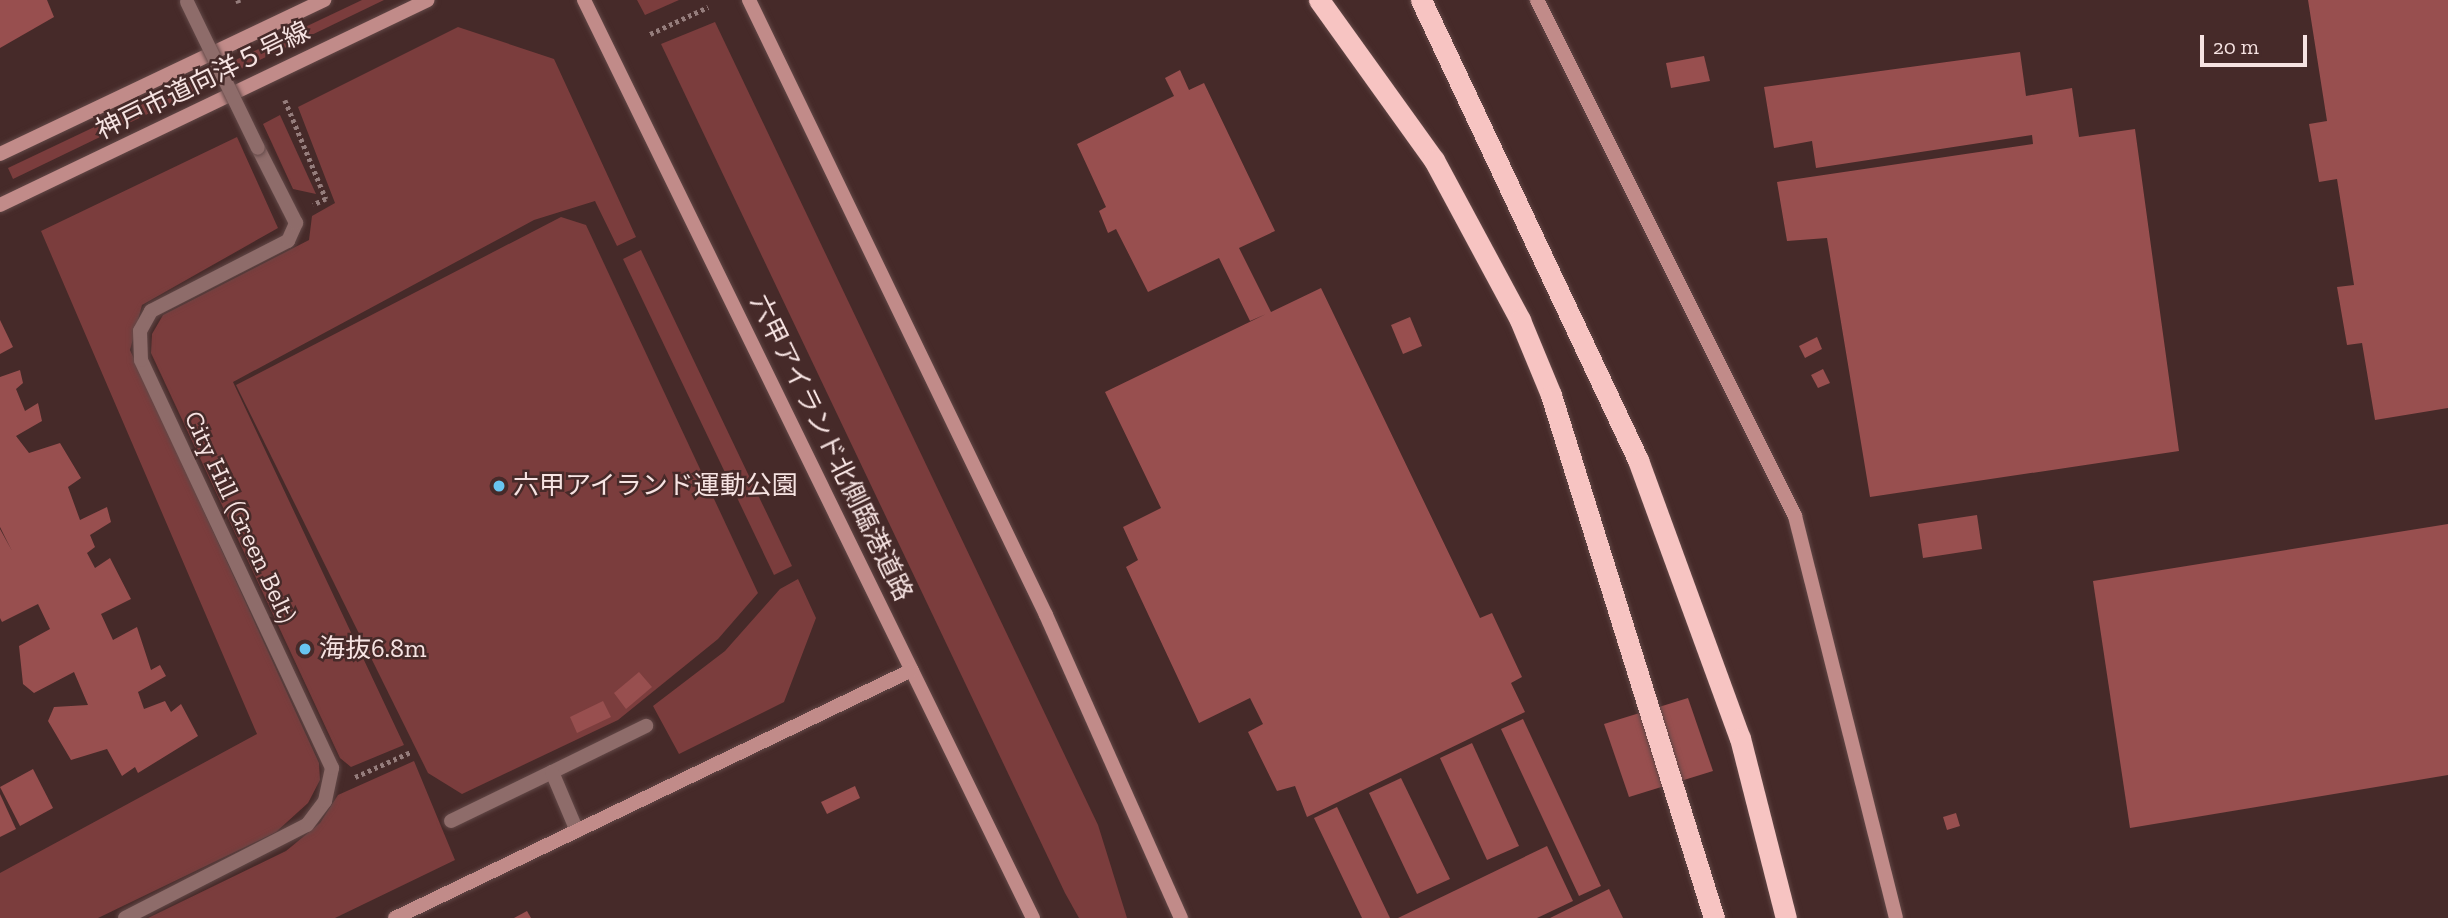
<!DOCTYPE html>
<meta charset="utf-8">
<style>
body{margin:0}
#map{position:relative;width:2448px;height:918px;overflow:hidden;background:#462a29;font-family:"Zilla Slab","Noto Sans JP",serif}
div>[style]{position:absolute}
.green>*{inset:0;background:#7b3d3d}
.building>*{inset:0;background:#984f4f}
.path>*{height:4.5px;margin-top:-2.25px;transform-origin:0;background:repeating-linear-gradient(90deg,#957d7c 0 3.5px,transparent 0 7px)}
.roads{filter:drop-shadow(0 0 2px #624847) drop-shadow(0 0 2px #624847)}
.lane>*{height:14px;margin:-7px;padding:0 7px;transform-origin:7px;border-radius:7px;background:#8e6c6a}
.street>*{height:14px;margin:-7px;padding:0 7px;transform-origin:7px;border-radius:7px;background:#8e6c6a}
.secondary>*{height:14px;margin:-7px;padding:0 7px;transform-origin:7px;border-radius:7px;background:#c18b89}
.highway>*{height:21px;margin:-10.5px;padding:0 10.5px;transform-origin:10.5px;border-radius:10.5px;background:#f7c4c2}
.bridges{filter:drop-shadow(0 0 2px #624847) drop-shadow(0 0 2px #624847)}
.street-bridge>*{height:14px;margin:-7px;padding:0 7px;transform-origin:7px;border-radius:7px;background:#8e6c6a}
.dots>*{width:19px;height:19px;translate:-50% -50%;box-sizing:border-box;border:4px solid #462a29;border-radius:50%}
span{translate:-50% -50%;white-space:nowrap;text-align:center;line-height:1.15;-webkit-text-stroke:5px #462a29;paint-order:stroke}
.street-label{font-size:26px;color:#f6e3e2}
.poi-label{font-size:26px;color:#f6e3e2}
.left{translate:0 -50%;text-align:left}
.scale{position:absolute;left:2200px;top:35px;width:107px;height:32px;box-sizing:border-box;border:4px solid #f6e3e2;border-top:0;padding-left:9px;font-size:21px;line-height:24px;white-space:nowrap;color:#f6e3e2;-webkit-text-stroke:5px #462a29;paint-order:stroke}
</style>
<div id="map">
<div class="green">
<i style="clip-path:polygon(362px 0,384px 0,13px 179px,8px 168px)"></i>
<i style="clip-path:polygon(637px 0,679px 0,645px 15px)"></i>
<i style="clip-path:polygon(715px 22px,1098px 825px,1127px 918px,1079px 918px,1065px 893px,661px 44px)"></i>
<i style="clip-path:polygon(458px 27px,554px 59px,636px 237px,617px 246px,595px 201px,534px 220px,233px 382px,404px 745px,351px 767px,340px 758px,151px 353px,152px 334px,163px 315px,309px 240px,312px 216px,335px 203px,298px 107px)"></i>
<i style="clip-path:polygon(280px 115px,316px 194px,293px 189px,263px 124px)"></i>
<i style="clip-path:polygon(237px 137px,278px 228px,142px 305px,130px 350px,319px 763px,320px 780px,308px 803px,276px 832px,98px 918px,0 918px,0 873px,257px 734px,41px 231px)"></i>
<i style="clip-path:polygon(561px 217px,586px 225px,758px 593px,718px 639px,618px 720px,462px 794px,428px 773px,236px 385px)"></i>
<i style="clip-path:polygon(641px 250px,792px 566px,774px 575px,623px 259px)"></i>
<i style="clip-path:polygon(798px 579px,816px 618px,784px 702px,679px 754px,653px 706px,725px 651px,780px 589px)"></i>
<i style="clip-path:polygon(414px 761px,455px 860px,335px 918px,148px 918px,286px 851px,320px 823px,338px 795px)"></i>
</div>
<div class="building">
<i style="clip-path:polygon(0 0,47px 0,54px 17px,0 48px)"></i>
<i style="clip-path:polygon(2308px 0,2448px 0,2448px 408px,2375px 420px,2362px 343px,2347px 345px,2337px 287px,2354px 285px,2337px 179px,2319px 182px,2309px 124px,2327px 121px)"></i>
<i style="clip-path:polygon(2020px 52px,2026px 96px,2072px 88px,2079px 137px,2135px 129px,2179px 451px,1870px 497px,1827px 238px,1787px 241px,1777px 182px,2033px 144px,2032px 135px,1816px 168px,1812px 141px,1774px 148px,1764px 87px)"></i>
<i style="clip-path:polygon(1704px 56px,1710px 81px,1671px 88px,1666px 63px)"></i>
<i style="clip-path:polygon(1180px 70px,1189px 90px,1204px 83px,1275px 231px,1239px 248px,1271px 312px,1321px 288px,1480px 618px,1492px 613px,1522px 677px,1511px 683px,1525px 712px,1307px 817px,1295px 786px,1277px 791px,1248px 732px,1263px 724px,1250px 698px,1199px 723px,1126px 567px,1138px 560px,1123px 527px,1161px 508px,1105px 392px,1266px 314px,1250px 321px,1219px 258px,1148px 292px,1116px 229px,1108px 233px,1099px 211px,1106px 207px,1077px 144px,1174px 96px,1165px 78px)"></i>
<i style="clip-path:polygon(1410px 317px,1422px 346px,1403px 354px,1391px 325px)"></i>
<i style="clip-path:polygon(0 320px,13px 347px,0 354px)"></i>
<i style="clip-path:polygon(1817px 337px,1822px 349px,1805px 358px,1799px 346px)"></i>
<i style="clip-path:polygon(1823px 369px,1830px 383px,1818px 388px,1811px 375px)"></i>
<i style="clip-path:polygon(20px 370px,23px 383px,16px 389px,25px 411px,38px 403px,42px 421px,16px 436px,29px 453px,60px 443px,81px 478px,68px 487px,80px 520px,107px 507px,111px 522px,90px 535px,95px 547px,87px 553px,95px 568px,110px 558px,131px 599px,101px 614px,113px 640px,137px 627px,151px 670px,160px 665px,166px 676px,138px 692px,144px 709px,165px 701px,171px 712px,181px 704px,198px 736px,138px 773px,135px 767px,122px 776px,107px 749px,71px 760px,48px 721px,54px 707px,88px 705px,74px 672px,34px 693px,23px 684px,19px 646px,50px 629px,38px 604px,2px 622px,0 618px,0 529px,12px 551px,0 527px,0 377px)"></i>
<i style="clip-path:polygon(1977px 515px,1982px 549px,1923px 558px,1918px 524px)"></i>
<i style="clip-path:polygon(2448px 524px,2448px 775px,2130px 828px,2093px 581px)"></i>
<i style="clip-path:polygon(639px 672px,652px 687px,626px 709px,614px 693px)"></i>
<i style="clip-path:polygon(1688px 698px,1713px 771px,1629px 797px,1604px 724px)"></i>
<i style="clip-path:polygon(603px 701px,611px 717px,577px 733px,570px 717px)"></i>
<i style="clip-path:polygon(1523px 719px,1601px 886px,1579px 896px,1501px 729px)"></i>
<i style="clip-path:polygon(1472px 743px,1519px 846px,1487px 860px,1440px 758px)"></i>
<i style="clip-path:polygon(33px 769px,53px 808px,20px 826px,0 787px)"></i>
<i style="clip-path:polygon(1401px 778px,1450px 879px,1417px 894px,1369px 793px)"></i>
<i style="clip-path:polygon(855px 786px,860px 798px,827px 814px,821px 802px)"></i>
<i style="clip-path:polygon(0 794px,16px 829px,0 837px)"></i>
<i style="clip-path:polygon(1337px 807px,1390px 918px,1362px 918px,1314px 818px)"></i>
<i style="clip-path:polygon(1956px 813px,1960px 826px,1947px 830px,1943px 817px)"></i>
<i style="clip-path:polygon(1547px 846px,1573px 901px,1537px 918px,1398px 918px)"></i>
<i style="clip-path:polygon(1609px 889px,1623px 918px,1550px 918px)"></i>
<i style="clip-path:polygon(527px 911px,531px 918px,514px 918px)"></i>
</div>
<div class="path">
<i style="left:238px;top:0;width:3px;rotate:72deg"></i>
<i style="left:650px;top:34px;width:64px;rotate:-25deg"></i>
<i style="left:285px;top:100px;width:107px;rotate:67.5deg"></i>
<i style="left:326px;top:199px;width:14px;rotate:155deg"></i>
<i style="left:355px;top:777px;width:61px;rotate:-24.1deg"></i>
</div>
<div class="roads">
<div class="lane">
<i style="left:552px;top:772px;width:105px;rotate:-26.1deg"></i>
<i style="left:451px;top:821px;width:112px;rotate:-25.9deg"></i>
<i style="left:552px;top:772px;width:64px;rotate:67deg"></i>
</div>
<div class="street">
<i style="left:125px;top:918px;width:204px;rotate:-27.1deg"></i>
<i style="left:307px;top:825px;width:30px;rotate:-53deg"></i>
<i style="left:325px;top:801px;width:34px;rotate:-78deg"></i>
<i style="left:332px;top:768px;width:450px;rotate:-115.1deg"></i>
<i style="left:141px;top:360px;width:29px;rotate:-92deg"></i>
<i style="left:140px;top:331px;width:23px;rotate:-61deg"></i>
<i style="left:151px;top:311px;width:154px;rotate:-27.1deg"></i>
<i style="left:288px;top:241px;width:20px;rotate:-66deg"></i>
<i style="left:296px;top:223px;width:84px;rotate:-116.9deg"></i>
</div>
<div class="secondary">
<i style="left:584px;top:0;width:1022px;rotate:63.94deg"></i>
<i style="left:749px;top:0;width:683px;rotate:64.22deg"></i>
<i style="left:1046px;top:615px;width:332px;rotate:66deg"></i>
<i style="left:1537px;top:0;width:577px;rotate:63.43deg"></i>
<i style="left:1795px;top:516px;width:414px;rotate:75.9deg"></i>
<i style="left:0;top:154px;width:359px;rotate:-25.4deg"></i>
<i style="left:0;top:205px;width:474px;rotate:-25.6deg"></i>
<i style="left:395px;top:918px;width:573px;rotate:-25.63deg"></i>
</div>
<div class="highway">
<i style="left:1319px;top:0;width:197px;rotate:54.3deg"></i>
<i style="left:1434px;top:160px;width:182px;rotate:61.7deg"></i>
<i style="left:1520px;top:320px;width:81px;rotate:67.5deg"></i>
<i style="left:1551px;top:395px;width:548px;rotate:72.69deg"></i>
<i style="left:1421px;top:0;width:509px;rotate:64.74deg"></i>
<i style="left:1638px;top:460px;width:296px;rotate:69.9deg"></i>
<i style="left:1740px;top:738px;width:186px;rotate:75.7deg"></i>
</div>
</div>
<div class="bridges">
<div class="street-bridge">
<i style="left:187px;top:2px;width:162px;rotate:64.1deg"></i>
</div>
</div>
<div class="dots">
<i style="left:499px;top:486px;background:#68c4f0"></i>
<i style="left:305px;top:649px;background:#68c4f0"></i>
</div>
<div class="street-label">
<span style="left:203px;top:81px;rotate:-26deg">神戸市道向洋５号線</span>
<span style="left:831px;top:448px;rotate:64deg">六甲アイランド北側臨港道路</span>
<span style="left:240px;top:517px;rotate:65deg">City Hill (Green Belt)</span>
</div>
<div class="poi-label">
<span class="left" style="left:513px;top:486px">六甲アイランド運動公園</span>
<span class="left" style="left:319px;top:649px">海抜6.8m</span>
</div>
<div class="scale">20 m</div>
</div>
